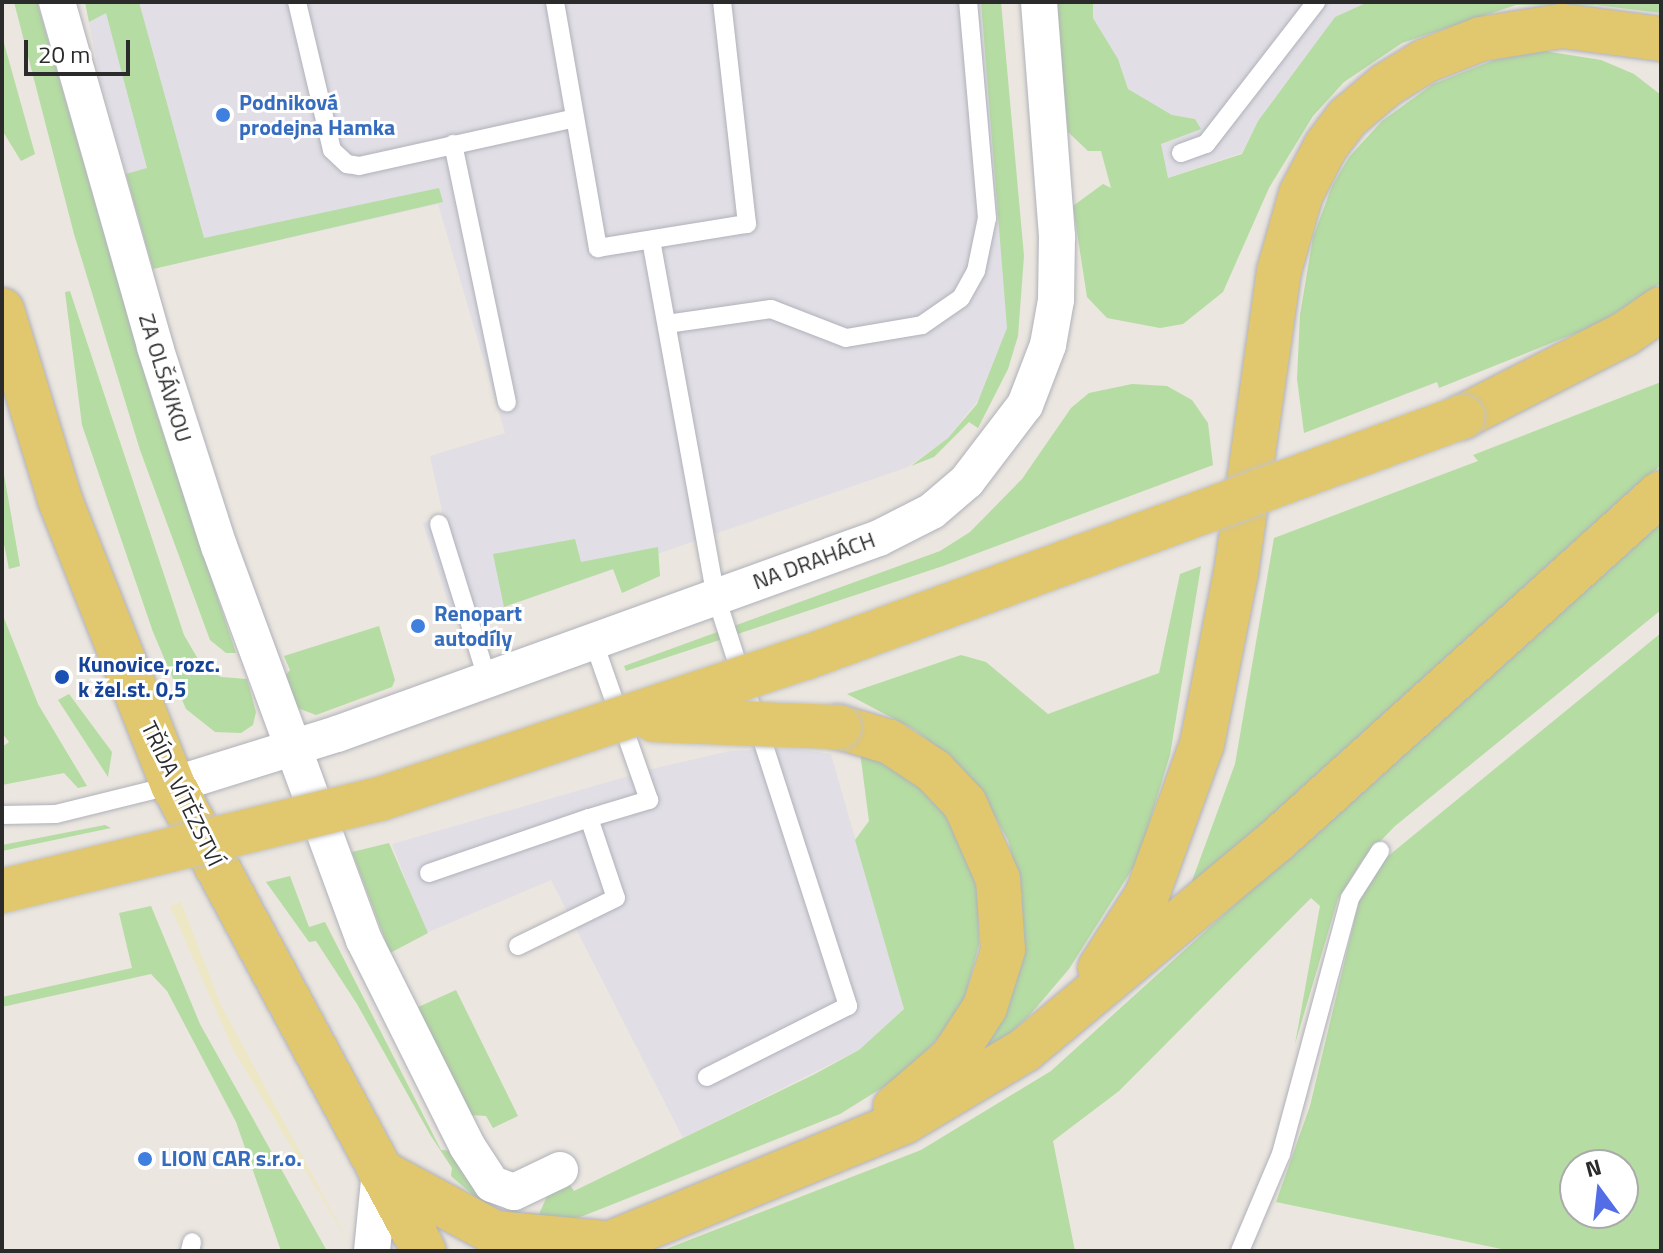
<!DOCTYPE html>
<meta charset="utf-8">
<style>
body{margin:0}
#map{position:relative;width:1663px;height:1253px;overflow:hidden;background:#ebe6df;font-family:"Titillium Web",sans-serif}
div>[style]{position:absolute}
.industrial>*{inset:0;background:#e1dfe5}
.green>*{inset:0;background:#b5dca2}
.sand>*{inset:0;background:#ede7c6}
.roads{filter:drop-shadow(0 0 2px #b0b1ba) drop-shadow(0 0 2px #b0b1ba)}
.service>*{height:18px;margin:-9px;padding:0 9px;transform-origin:9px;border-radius:9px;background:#fff}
.minor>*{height:36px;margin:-18px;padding:0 18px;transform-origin:18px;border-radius:18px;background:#fff}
.primary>*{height:44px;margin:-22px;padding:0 22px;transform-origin:22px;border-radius:22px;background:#e1c76e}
.bridges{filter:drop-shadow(0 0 2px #c4c4c4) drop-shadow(0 0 2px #c4c4c4)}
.primary-bridge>*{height:44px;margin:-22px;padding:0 22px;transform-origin:22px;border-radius:22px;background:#e1c76e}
.dots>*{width:22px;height:22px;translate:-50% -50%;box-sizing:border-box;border:4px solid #fff;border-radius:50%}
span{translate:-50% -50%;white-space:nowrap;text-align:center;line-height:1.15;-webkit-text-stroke:6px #fff;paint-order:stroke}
.shop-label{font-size:22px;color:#366cbe;font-weight:700}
.left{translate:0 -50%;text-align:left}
.street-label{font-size:22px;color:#2b2b2b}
.transit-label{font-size:22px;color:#164399;font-weight:700}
.frame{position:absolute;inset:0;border:4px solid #2b2b2b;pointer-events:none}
.north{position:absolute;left:1559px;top:1149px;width:80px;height:80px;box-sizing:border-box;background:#fff;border:2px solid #aaa;border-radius:50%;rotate:345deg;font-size:22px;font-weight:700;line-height:32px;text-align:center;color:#2b2b2b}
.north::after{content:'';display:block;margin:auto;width:28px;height:36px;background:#526de6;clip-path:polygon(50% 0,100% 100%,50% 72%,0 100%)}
.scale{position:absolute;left:24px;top:40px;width:106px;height:36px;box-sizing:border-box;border:4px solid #2b2b2b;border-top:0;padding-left:10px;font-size:24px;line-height:28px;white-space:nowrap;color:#2b2b2b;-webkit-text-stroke:6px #fff;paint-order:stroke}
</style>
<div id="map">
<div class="industrial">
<i style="clip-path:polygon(85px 2px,981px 2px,1008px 307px,1007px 328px,986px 390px,948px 438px,908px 467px,455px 624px,423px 523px,443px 515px,430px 456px,505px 433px,438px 204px,153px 269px,101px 84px)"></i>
<i style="clip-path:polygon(1093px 2px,1368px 2px,1335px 17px,1258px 121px,1242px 153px,1167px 178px,1160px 144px,1200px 129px,1195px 119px,1172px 115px,1128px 89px,1118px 59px,1093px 18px)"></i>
<i style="clip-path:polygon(787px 748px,831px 754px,904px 1009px,859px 1050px,683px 1138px,551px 880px,426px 933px,392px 844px,660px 767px,730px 751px)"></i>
</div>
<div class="green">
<i style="clip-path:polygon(14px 2px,37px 2px,154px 406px,236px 653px,226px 653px,210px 640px,140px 450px,74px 234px)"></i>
<i style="clip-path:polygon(85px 2px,139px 2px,204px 238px,439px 188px,443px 202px,153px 269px,126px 174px,147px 168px,106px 13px,89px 22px)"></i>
<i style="clip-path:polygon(981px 2px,1001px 2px,1024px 256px,1018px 336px,1008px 369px,978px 428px,969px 422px,934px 457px,911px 466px,948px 438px,977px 404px,1007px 328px)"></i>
<i style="clip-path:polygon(1055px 2px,1093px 2px,1093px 18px,1118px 59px,1128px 89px,1172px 115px,1195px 119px,1201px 129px,1161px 144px,1168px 178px,1242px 154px,1258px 121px,1335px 17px,1368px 2px,1661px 2px,1661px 13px,1596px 5px,1516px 5px,1402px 43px,1344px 82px,1313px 116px,1269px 188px,1223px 292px,1183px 324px,1160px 328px,1107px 318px,1087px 297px,1073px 206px,1103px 184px,1111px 188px,1101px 151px,1088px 151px,1068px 132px)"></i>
<i style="clip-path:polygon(2px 36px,35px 154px,21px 161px,2px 130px)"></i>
<i style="clip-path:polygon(1544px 51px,1601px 60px,1634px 74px,1661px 95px,1661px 283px,1599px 324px,1439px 388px,1437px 382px,1304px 433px,1297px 379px,1300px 315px,1313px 237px,1332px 186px,1349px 157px,1382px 121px,1433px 84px,1494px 60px)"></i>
<i style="clip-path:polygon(70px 291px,184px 635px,202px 666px,221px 677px,247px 679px,256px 712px,253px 725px,241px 733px,215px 732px,186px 709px,153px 632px,82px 425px,65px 292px)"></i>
<i style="clip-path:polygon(1661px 382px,1661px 465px,1208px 880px,1192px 881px,1235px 764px,1274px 538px,1478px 461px,1473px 455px)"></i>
<i style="clip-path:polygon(1132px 384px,1167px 386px,1192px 400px,1208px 423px,1213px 465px,943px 566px,626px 671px,624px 666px,940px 551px,970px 532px,1022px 479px,1071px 408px,1089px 393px)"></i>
<i style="clip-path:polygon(2px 463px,20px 566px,9px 569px,2px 534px)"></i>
<i style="clip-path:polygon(1661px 518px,1661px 610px,1395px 826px,1363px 859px,1338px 899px,1295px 1044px,1320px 906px,1311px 898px,1119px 1091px,1053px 1141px,1075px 1251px,661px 1251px,921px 1150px,1051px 1071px)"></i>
<i style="clip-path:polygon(575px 539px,581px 562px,658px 547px,660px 576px,622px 593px,613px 569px,504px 607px,493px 554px)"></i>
<i style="clip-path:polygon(1201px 566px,1170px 755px,1138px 860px,1069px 969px,1029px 1016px,988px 1054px,983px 1052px,1021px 947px,1022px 896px,1008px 840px,981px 792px,943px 752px,915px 730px,847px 694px,961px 655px,986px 662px,1048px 714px,1159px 673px,1180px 574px)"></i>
<i style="clip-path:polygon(2px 613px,38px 704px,87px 786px,78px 788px,64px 773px,2px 785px,2px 747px,9px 742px,2px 733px)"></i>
<i style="clip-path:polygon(379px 626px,395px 680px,392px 687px,316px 715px,295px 707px,282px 680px,290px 670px,284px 656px)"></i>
<i style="clip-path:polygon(evenodd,1661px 633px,1661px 1251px,1511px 1251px,1276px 1202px,1310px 1106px,1360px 897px,1382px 861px,1661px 633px,1575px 1165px,1623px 1165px,1623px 1213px,1575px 1213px,1575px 1165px)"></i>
<i style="clip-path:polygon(69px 694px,112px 752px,108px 777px,58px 700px)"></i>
<i style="clip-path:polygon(860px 752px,921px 781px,955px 823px,970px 859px,978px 895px,979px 945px,963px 1005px,947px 1029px,906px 1073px,840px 1114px,583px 1216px,565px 1221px,509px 1218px,512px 1206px,520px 1213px,539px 1214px,549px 1192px,566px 1179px,574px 1191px,813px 1075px,859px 1050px,904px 1009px,855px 840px,869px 821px)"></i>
<i style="clip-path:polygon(105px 825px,111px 828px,2px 851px,2px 845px)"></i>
<i style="clip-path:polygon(389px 843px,428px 933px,390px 953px,352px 852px)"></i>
<i style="clip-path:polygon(290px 876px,309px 927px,325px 922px,441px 1150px,458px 1151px,491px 1197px,488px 1208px,451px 1176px,452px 1168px,431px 1136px,357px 1004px,316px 941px,309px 942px,266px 882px)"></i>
<i style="clip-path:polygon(151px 906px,200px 1024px,327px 1251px,281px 1251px,236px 1122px,167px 991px,151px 974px,2px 1007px,2px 997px,132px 968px,119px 913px)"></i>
<i style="clip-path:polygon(456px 990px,518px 1116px,493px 1128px,486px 1116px,470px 1115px,416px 1008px)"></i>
</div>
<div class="sand">
<i style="clip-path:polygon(181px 902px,221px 1005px,350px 1245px,234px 1051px,170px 906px)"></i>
</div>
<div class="roads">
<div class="service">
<i style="left:297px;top:2px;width:152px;rotate:76.7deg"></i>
<i style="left:332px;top:150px;width:21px;rotate:43deg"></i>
<i style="left:347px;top:164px;width:12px;rotate:9deg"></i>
<i style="left:359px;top:166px;width:221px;rotate:-12.5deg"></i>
<i style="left:555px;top:2px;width:250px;rotate:80.1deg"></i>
<i style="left:598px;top:248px;width:151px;rotate:-9.2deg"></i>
<i style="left:747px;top:224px;width:223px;rotate:-96.4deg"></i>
<i style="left:453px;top:144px;width:264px;rotate:78.2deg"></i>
<i style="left:1181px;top:153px;width:27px;rotate:-20deg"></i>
<i style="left:1206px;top:144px;width:180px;rotate:-52.2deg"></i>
<i style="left:651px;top:240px;width:363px;rotate:79.7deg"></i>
<i style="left:716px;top:597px;width:430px;rotate:72.1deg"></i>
<i style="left:848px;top:1006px;width:158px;rotate:153.3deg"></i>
<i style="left:667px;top:324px;width:105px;rotate:-8.2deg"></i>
<i style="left:771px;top:309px;width:80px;rotate:21.1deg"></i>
<i style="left:846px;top:338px;width:77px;rotate:-9.7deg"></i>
<i style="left:922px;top:325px;width:47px;rotate:-34.7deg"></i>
<i style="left:961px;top:298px;width:31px;rotate:-61deg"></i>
<i style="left:976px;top:271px;width:54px;rotate:-78.3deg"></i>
<i style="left:987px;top:218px;width:217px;rotate:-95deg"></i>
<i style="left:439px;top:524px;width:161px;rotate:72.7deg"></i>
<i style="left:2px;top:815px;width:54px;rotate:-1.1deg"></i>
<i style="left:56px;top:814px;width:121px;rotate:-13.9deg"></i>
<i style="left:589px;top:818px;width:63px;rotate:-16.7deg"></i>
<i style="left:649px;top:800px;width:170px;rotate:-109.3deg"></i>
<i style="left:429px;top:873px;width:169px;rotate:-19deg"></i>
<i style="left:589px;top:818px;width:84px;rotate:71.4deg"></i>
<i style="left:616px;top:898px;width:109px;rotate:153.9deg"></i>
<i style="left:190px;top:1251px;width:9px;rotate:-77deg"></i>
<i style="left:1240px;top:1251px;width:105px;rotate:-67.1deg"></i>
<i style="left:1281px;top:1154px;width:265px;rotate:-74.9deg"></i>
<i style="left:1350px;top:898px;width:56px;rotate:-57.4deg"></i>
</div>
<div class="minor">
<i style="left:57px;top:2px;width:359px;rotate:74.1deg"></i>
<i style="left:155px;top:347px;width:209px;rotate:72.2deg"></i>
<i style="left:219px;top:546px;width:420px;rotate:69.8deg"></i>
<i style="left:364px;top:940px;width:230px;rotate:63.4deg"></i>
<i style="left:467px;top:1146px;width:45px;rotate:56.7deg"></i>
<i style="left:492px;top:1184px;width:23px;rotate:20deg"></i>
<i style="left:514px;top:1192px;width:51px;rotate:-25.6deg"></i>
<i style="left:173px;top:785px;width:172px;rotate:-17.3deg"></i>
<i style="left:337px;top:734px;width:576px;rotate:-19.88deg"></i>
<i style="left:879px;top:538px;width:59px;rotate:-27deg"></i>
<i style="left:932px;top:511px;width:46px;rotate:-40.6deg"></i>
<i style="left:967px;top:481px;width:96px;rotate:-52.7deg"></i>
<i style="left:1025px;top:405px;width:64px;rotate:-69deg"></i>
<i style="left:1048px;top:345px;width:46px;rotate:-79.9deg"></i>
<i style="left:1056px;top:300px;width:64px;rotate:-89.1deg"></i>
<i style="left:1057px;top:236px;width:235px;rotate:-94.4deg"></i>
<i style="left:372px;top:1251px;width:80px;rotate:-84.3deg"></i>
</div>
<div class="primary">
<i style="left:2px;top:310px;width:199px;rotate:73deg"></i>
<i style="left:60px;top:500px;width:307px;rotate:68.4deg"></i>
<i style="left:173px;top:785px;width:529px;rotate:61.69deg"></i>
<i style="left:1462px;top:417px;width:183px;rotate:-27deg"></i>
<i style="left:1625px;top:334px;width:44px;rotate:-34.8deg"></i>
<i style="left:839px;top:727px;width:53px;rotate:16.4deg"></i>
<i style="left:890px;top:742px;width:53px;rotate:33.4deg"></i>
<i style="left:934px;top:771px;width:45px;rotate:46.8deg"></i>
<i style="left:965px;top:804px;width:82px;rotate:66.3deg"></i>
<i style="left:998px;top:879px;width:71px;rotate:86deg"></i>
<i style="left:1003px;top:950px;width:60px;rotate:107.5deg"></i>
<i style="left:985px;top:1007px;width:61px;rotate:122.9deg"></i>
<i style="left:952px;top:1058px;width:75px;rotate:139.3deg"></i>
<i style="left:1100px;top:968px;width:87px;rotate:-57.2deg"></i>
<i style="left:1147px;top:895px;width:161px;rotate:-70deg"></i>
<i style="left:1202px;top:744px;width:174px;rotate:-78.8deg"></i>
<i style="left:1236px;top:573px;width:305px;rotate:-81.9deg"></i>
<i style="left:1279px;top:271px;width:80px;rotate:-74.1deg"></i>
<i style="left:1301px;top:194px;width:54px;rotate:-62.5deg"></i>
<i style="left:1326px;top:146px;width:35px;rotate:-53deg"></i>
<i style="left:1347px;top:118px;width:51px;rotate:-40.2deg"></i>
<i style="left:1386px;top:85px;width:46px;rotate:-31.6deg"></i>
<i style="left:1425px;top:61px;width:60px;rotate:-21.4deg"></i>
<i style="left:1481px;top:39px;width:82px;rotate:-9.1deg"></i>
<i style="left:1562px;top:26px;width:100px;rotate:7.5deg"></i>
<i style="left:380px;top:1171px;width:131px;rotate:28.3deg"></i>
<i style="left:495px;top:1233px;width:113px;rotate:5.1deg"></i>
<i style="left:591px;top:1251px;width:339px;rotate:-22.4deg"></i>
<i style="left:904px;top:1122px;width:141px;rotate:-30.8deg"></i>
<i style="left:1025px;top:1050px;width:327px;rotate:-39.8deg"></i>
<i style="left:1276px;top:841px;width:519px;rotate:-42.11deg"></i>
</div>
</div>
<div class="bridges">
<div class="primary-bridge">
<i style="left:654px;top:720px;width:185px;rotate:2.2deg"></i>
<i style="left:2px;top:891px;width:389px;rotate:-13.7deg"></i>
<i style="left:380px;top:799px;width:448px;rotate:-18.4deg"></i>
<i style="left:805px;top:658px;width:700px;rotate:-20.14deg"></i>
</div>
</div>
<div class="dots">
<i style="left:223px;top:115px;background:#3f7fe0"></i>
<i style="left:418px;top:626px;background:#3f7fe0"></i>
<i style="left:62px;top:677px;background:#1a4fb4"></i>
<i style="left:145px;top:1159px;background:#3f7fe0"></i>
</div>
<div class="shop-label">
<span class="left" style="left:239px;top:115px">Podniková<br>prodejna Hamka</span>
<span class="left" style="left:434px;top:626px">Renopart<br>autodíly</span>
<span class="left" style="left:161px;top:1159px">LION CAR s.r.o.</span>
</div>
<div class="street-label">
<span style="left:165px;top:378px;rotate:73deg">ZA OLŠÁVKOU</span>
<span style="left:814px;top:561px;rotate:-20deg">NA DRAHÁCH</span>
<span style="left:182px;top:794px;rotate:64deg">TŘÍDA VÍTĚZSTVÍ</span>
</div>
<div class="transit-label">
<span class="left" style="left:78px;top:677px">Kunovice, rozc.<br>k žel.st. 0,5</span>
</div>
<div class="frame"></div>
<div class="north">N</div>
<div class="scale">20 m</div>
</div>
